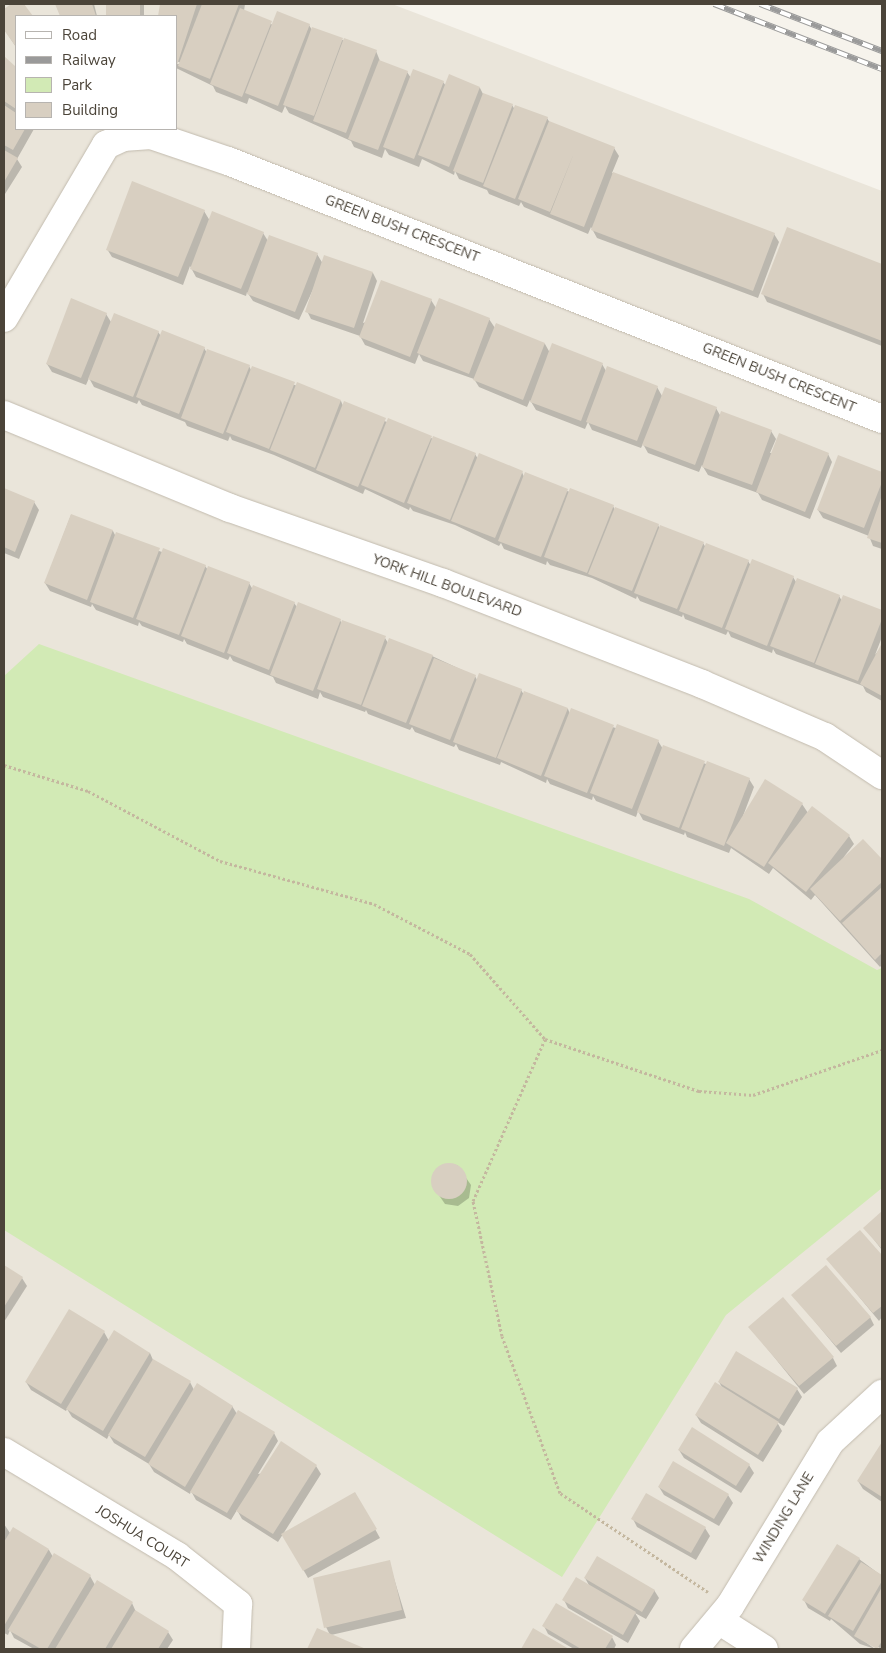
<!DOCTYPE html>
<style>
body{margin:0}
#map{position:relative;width:886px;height:1653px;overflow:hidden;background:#f6f3ec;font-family:"Nunito Sans",sans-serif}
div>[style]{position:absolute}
.residential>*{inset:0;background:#eae5da}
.green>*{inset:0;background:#d2eab5}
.shadow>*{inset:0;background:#0003}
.building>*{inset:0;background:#d8cfc1}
.round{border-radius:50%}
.path>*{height:3px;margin-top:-1.5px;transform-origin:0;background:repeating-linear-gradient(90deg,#c4b79f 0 2.5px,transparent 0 5px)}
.roads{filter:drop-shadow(0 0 1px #c2bbae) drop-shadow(0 0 1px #c2bbae)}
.minor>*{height:28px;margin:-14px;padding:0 14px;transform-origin:14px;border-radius:14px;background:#fff}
.tertiary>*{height:28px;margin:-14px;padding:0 14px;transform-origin:14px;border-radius:14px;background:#fff}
.rail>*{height:5.5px;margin-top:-2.75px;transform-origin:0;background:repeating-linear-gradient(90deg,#fff 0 11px,#9a9a9a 0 22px);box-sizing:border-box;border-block:1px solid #9a9a9a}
span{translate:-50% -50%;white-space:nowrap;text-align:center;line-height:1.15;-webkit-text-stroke:4px #fff;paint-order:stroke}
.street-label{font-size:14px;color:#4b4439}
.frame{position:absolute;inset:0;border:5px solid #4b4439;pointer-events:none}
.legend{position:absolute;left:15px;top:15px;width:162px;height:115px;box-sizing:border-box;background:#fff;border:1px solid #b7b4b0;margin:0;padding:6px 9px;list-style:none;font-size:15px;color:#4b4439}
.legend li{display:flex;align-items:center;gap:10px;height:25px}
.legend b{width:25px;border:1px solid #b7b4b0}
</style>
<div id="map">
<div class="residential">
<i style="clip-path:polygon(evenodd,4px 4px,392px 4px,882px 191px,882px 1649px,4px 1649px,4px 4px,16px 16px,176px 16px,176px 129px,16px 129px,16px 16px)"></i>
</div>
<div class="green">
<i style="clip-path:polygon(39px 644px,749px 899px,877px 970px,882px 968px,882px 1188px,726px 1315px,562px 1577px,4px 1230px,4px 676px)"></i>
</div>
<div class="shadow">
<i style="clip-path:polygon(13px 4px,23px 4px,32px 16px,16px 16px,16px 47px,4px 29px,4px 11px)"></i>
<i style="clip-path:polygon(57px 4px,94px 4px,97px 16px,61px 16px)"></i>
<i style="clip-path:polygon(107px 4px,144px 4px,144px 16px,107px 16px)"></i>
<i style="clip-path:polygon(162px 4px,245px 4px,244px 11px,273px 25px,309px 25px,312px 30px,376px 51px,380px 61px,407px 72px,411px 78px,443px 82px,446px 86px,480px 88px,483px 94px,512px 105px,515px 110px,547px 118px,550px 123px,614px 148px,619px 156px,612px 173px,774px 234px,779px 242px,758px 298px,597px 238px,591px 227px,588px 234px,524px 207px,521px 202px,519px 206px,489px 194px,487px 190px,459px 179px,455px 171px,454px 175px,422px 159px,419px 167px,389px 155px,385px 149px,382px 158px,354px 147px,351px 141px,289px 113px,285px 106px,282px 113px,249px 98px,247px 104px,216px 92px,213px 86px,176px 68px,176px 64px,184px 64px,176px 61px,176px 16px,159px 16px)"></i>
<i style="clip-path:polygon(4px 57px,16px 69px,16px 129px,34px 129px,17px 159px,22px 167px,5px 194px)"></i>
<i style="clip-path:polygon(204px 211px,210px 221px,263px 233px,268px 241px,317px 254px,323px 264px,373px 273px,377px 281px,363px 323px,431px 300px,436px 308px,489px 319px,495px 328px,496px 324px,545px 344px,550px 353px,602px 364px,606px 371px,657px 387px,662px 396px,716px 408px,721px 417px,771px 431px,776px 439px,770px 453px,828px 454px,832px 462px,810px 519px,762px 500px,758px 493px,708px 475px,702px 465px,699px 472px,648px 453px,643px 444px,641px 448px,592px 430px,588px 422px,585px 429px,536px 410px,530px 400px,527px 407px,479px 387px,474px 379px,423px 361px,419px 354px,415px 364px,365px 345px,360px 336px,311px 319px,307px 311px,316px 283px,299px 320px,253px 301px,247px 292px,246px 296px,196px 277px,190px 266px,183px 285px,112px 257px,107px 249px)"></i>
<i style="clip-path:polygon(788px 229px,882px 265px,882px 346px,767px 302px,763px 294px)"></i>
<i style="clip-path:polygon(106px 314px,111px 322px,158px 332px,161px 336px,204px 348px,207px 353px,249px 366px,251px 370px,341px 401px,343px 406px,475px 454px,478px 459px,522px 472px,524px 477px,613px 506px,615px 510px,658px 525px,660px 529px,703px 543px,706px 548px,748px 561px,751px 566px,793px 577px,796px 582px,839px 596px,842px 601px,844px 597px,882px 612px,882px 637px,875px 655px,882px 646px,882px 701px,866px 692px,863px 686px,776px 654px,773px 649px,772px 653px,731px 637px,728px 631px,726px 635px,685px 619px,683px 614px,682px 617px,640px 601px,637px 596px,636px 599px,592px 578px,550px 565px,547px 561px,546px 565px,504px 549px,501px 543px,499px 546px,455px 525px,413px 511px,410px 507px,409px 510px,365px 489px,363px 494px,274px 455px,232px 440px,230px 436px,228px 441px,187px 426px,185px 422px,142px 405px,139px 400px,137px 404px,94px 387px,89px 378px,86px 385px,52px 372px,47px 364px)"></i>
<i style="clip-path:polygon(839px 457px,882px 474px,882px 549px,873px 546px,869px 536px,823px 518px,818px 510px)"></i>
<i style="clip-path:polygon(4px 490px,34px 502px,39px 510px,19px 559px,4px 553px)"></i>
<i style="clip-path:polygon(71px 515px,113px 531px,116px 537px,205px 566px,208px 570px,249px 583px,253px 590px,294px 603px,297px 607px,340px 620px,342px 624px,385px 638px,388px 643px,432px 656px,475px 676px,477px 680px,521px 690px,524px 695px,525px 692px,568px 709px,570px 714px,658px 741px,663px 749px,749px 779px,754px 787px,743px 816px,802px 804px,808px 813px,849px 836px,854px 844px,843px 858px,863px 841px,882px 861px,882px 965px,880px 967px,815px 895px,811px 900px,773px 868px,769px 874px,731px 848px,729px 853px,687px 837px,685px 832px,684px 835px,643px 820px,638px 811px,636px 817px,596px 801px,593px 796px,592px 800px,550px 784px,547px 779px,546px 783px,501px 762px,500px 765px,459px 750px,456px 744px,454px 747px,415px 732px,412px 727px,410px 730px,368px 714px,366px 710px,365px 712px,323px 697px,320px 692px,318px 699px,276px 683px,273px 677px,233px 661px,230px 656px,228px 660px,187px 644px,184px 639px,183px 642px,142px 626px,139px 622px,138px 626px,96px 610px,92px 604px,91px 607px,50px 591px,45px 583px)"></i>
<i style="clip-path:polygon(445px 1164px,457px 1165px,471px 1185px,469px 1198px,458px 1206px,445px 1204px,432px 1185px,434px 1172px)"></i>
<i style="clip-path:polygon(882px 1213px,882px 1250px,865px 1228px)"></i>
<i style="clip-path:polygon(860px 1232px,882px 1257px,882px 1317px,879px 1321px,828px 1259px)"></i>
<i style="clip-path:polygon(4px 1266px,22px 1278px,27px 1286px,4px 1322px)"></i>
<i style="clip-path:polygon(793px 1295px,870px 1317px,874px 1325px,841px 1353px)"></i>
<i style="clip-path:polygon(750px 1327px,833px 1358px,837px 1366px,804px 1394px)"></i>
<i style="clip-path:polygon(104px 1332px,109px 1341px,150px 1353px,153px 1360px,190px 1382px,194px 1390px,232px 1406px,237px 1414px,274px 1433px,278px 1441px,258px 1474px,316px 1466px,321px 1474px,278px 1542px,242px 1519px,237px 1510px,231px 1520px,196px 1500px,191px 1491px,190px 1494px,154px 1472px,149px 1464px,114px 1443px,109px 1435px,107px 1439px,72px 1417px,67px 1409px,66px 1411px,31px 1390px,26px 1382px)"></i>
<i style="clip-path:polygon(719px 1382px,797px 1389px,802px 1397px,784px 1426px,777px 1422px,782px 1431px,763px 1462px,701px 1423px,696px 1415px,723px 1389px)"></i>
<i style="clip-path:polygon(882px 1445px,882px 1502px,863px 1489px,858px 1481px)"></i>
<i style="clip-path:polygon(679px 1450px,749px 1465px,754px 1473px,741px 1493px,684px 1458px)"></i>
<i style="clip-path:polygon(659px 1487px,728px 1495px,733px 1503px,719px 1526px,664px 1495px)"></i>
<i style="clip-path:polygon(355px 1493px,380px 1538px,308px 1578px,283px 1534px)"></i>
<i style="clip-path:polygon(633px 1519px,705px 1528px,710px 1536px,696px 1560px,637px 1527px)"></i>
<i style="clip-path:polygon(4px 1524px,10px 1533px,49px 1550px,53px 1557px,90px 1576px,95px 1585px,132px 1603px,136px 1612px,168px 1632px,173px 1640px,167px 1649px,34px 1649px,14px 1638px,10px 1630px,8px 1635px,4px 1633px)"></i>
<i style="clip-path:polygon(859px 1559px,882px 1576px,882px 1649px,860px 1638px,875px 1649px,860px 1644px,831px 1619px,830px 1621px,808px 1608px,804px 1600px)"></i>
<i style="clip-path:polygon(389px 1562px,406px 1618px,331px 1635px,363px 1649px,309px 1649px,317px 1630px,330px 1635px,326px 1627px)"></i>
<i style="clip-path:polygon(585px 1578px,654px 1590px,659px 1598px,646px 1619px,635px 1613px,640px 1621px,628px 1643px,568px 1608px,564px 1600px,590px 1587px)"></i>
<i style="clip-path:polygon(544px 1626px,612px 1637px,616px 1645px,614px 1649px,574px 1649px,548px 1634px)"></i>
</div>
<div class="building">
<i style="clip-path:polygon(11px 4px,24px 4px,33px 16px,16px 16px,16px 47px,4px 30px,4px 9px)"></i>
<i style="clip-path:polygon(55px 4px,92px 4px,96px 16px,60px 16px)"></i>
<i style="clip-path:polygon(106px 4px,140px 4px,140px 16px,106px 16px)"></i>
<i style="clip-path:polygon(160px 4px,197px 4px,177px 65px,176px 16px,158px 16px)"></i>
<i style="clip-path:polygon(202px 4px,239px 4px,210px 79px,178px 66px)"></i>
<i style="clip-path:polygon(240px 8px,272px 21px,242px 97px,210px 84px)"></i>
<i style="clip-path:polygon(277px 11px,310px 24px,278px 106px,245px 93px)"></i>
<i style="clip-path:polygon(312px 27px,343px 38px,314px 116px,283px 105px)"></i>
<i style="clip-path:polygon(344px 38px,377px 50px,346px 133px,313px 121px)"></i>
<i style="clip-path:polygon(4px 56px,16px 67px,16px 109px,4px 101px)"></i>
<i style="clip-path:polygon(379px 60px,408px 71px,378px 150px,348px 139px)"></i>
<i style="clip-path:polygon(413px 69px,444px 81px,414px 159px,383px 147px)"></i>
<i style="clip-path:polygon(449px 74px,480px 87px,449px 167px,418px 155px)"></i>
<i style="clip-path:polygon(483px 93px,513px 104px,483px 183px,453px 171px)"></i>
<i style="clip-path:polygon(4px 105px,16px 113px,16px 129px,25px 129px,13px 150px,4px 145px)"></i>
<i style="clip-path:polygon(515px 105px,548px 117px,515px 199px,483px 186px)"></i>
<i style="clip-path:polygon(549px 121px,615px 147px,584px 227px,550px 214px,574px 153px,550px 212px,518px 199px)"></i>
<i style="clip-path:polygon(4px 150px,18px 158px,4px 182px)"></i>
<i style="clip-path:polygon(613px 172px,775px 233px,753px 291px,591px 230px)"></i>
<i style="clip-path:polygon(132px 181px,205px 210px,178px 277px,106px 250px)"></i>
<i style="clip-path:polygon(212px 211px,264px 232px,241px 289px,190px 269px)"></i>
<i style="clip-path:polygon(787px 227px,882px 264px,882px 341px,761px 294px)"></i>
<i style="clip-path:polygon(269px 235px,318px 253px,295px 312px,247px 294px)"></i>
<i style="clip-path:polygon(324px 255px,373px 272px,354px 328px,305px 312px)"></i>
<i style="clip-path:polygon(381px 280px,432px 299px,410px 357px,359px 337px)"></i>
<i style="clip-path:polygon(71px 298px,107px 313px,81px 378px,46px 364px)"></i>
<i style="clip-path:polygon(439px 298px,490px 318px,469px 374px,417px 353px)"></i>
<i style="clip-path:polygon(114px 313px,159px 331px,133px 397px,88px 379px)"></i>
<i style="clip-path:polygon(496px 323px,545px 343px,523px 400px,473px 380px)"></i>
<i style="clip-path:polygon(162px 330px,205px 347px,179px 414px,136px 397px)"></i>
<i style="clip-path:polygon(552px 343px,603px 363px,581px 421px,530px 402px)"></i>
<i style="clip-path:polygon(207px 349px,250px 365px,223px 434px,181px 418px)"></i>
<i style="clip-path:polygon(252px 366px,295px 382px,269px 449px,226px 432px)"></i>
<i style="clip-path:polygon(607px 366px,658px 386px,637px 441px,586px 422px)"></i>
<i style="clip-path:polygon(297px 382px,341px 400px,315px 468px,270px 450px)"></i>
<i style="clip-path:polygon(665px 387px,717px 407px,695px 465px,642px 445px)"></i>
<i style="clip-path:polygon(344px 401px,386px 418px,358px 487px,316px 470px)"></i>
<i style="clip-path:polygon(721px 411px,772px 430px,752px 485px,702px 467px)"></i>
<i style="clip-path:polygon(388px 418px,432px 436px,404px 503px,361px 485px)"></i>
<i style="clip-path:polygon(779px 433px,829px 453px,805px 512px,756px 492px)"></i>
<i style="clip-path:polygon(433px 436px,476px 453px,450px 520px,407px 503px)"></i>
<i style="clip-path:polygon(479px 453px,523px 471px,495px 538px,451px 521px)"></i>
<i style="clip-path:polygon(838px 455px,882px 472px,882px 482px,864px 528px,817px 510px)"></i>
<i style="clip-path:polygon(525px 472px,568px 489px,541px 557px,498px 541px)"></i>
<i style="clip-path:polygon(4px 488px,35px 501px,15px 552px,4px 547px)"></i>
<i style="clip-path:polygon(570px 488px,614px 505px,587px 573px,544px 557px)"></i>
<i style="clip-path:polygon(882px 495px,882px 543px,867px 538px)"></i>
<i style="clip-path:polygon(615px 507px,659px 524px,632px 591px,588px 574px)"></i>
<i style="clip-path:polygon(71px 514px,113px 530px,87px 600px,44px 583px)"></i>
<i style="clip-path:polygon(660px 525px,704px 542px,677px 609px,634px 593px)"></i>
<i style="clip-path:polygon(116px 532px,160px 548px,133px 618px,90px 602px)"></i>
<i style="clip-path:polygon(706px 543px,749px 560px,722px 628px,679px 611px)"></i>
<i style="clip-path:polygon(163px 548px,206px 565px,179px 635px,136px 619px)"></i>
<i style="clip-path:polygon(752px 559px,794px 576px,767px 646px,725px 629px)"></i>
<i style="clip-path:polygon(208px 566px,250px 582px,224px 653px,181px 636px)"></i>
<i style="clip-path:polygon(797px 578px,840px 595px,814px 663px,770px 646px)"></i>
<i style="clip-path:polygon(253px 585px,295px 602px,269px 670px,227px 653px)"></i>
<i style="clip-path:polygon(843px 595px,882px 610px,882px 619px,858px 681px,815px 664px)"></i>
<i style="clip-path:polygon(298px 602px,341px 619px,313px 691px,270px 675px)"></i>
<i style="clip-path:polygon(342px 620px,386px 636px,361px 705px,317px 689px)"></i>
<i style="clip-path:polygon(389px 638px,433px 655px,406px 723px,362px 706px)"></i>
<i style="clip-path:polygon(882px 643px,882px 696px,860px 684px)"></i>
<i style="clip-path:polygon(434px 658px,476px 675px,450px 740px,409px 724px)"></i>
<i style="clip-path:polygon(479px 673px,522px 689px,496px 758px,453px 742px)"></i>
<i style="clip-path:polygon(524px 691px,568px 708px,541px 776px,497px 758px)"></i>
<i style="clip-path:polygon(571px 708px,614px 725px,587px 793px,544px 776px)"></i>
<i style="clip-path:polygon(617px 724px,659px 740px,632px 809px,590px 793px)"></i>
<i style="clip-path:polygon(663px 745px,705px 761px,679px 828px,637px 812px)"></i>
<i style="clip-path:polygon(707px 761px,750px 778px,724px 846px,681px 829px)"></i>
<i style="clip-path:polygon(765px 779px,803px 803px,764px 867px,726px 843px)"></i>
<i style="clip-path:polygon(812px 806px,850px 835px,806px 892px,768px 863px)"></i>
<i style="clip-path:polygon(863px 839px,882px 859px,882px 882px,840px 921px,810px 889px)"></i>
<i style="clip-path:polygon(882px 887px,882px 953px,875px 960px,842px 923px)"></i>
<i class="round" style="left:431px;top:1163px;width:36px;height:36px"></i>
<i style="clip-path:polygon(882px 1211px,882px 1249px,863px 1228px)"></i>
<i style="clip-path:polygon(860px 1230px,882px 1255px,882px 1306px,873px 1313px,826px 1259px)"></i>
<i style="clip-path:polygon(4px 1265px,23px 1277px,4px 1307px)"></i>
<i style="clip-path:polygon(826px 1265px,871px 1317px,836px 1346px,791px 1295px)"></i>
<i style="clip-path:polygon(783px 1297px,834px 1357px,799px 1386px,748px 1327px)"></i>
<i style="clip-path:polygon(69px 1309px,105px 1331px,61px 1404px,25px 1382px)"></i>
<i style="clip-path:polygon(114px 1330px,150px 1353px,103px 1431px,66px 1409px)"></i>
<i style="clip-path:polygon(736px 1351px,798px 1388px,779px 1419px,718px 1382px)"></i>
<i style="clip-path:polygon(153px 1359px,191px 1381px,145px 1457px,108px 1435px)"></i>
<i style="clip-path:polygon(715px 1382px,779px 1422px,758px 1455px,695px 1415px)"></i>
<i style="clip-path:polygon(197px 1383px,233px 1406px,185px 1487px,148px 1464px)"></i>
<i style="clip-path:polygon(238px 1410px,275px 1432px,227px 1513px,190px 1492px)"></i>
<i style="clip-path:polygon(692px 1427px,750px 1464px,736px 1486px,678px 1450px)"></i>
<i style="clip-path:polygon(281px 1441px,317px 1465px,273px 1534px,236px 1511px)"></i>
<i style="clip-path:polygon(882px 1442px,882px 1497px,857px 1481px)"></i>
<i style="clip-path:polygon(673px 1461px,729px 1494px,714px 1519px,658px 1487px)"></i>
<i style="clip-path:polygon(355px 1492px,377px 1529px,303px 1571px,281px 1534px)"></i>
<i style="clip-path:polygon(646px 1493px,706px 1527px,691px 1553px,631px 1519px)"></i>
<i style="clip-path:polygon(13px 1527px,49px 1549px,4px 1626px,4px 1542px)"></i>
<i style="clip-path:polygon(837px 1544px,860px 1558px,825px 1614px,802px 1600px)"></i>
<i style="clip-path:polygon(54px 1553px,91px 1575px,47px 1649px,41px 1649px,8px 1630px)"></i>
<i style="clip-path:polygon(597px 1556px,655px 1590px,642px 1612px,584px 1578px)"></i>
<i style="clip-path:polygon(390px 1560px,402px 1610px,324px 1628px,313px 1578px)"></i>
<i style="clip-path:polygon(861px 1562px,882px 1575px,882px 1581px,853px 1631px,828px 1616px)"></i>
<i style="clip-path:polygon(576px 1577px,636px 1612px,623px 1635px,562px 1600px)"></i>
<i style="clip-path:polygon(97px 1580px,133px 1602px,105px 1649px,55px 1649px)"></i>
<i style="clip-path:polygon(882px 1587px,882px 1641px,877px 1649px,854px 1636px)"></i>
<i style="clip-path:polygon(556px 1603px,613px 1636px,605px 1649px,581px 1649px,542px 1626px)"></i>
<i style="clip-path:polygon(135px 1610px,169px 1631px,158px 1649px,111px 1649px)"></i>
<i style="clip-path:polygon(317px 1628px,366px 1649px,307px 1649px)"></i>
<i style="clip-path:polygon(533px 1628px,569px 1649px,521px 1649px)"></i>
</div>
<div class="path">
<i style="left:4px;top:765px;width:88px;rotate:17.2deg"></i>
<i style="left:88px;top:791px;width:149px;rotate:27.9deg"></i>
<i style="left:220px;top:861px;width:160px;rotate:15.6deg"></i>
<i style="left:374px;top:904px;width:108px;rotate:27.5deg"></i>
<i style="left:470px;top:954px;width:113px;rotate:48.6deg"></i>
<i style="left:708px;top:1592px;width:178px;rotate:-146.2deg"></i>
<i style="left:560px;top:1493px;width:167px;rotate:-110.3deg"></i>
<i style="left:502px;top:1336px;width:138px;rotate:-102.1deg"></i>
<i style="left:473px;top:1201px;width:177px;rotate:-66deg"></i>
<i style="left:545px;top:1039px;width:163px;rotate:18.7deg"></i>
<i style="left:699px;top:1091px;width:54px;rotate:4.2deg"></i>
<i style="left:753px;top:1095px;width:137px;rotate:-19.2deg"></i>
</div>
<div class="roads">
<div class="minor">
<i style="left:4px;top:318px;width:201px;rotate:-59.5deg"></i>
<i style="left:106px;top:145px;width:19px;rotate:-25deg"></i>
<i style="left:123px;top:137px;width:28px;rotate:-4deg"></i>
<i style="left:151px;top:135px;width:81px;rotate:18.7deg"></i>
<i style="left:228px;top:161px;width:703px;rotate:21.53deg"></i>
<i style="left:4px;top:1452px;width:202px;rotate:31deg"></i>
<i style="left:177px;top:1556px;width:78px;rotate:38.2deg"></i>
<i style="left:238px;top:1604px;width:45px;rotate:92.5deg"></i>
<i style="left:720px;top:1621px;width:52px;rotate:32.5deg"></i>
<i style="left:694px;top:1649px;width:56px;rotate:-50.1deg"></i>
<i style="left:730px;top:1606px;width:192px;rotate:-58.6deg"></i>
<i style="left:830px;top:1442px;width:71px;rotate:-42.7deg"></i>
</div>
<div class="tertiary">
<i style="left:4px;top:415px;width:244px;rotate:22.4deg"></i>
<i style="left:230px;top:508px;width:226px;rotate:19.4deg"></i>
<i style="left:443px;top:583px;width:278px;rotate:21.3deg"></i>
<i style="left:702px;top:684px;width:134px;rotate:23.3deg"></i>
<i style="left:825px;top:737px;width:69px;rotate:33.7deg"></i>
</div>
</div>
<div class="rail">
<i style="left:714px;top:4px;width:180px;rotate:21.2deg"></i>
<i style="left:760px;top:4px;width:131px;rotate:21.1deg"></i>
</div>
<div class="street-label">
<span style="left:402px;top:229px;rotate:21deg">GREEN BUSH CRESCENT</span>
<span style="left:779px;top:378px;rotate:22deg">GREEN BUSH CRESCENT</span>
<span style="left:447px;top:586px;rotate:20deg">YORK HILL BOULEVARD</span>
<span style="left:784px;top:1518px;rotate:-59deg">WINDING LANE</span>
<span style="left:142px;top:1537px;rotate:32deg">JOSHUA COURT</span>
</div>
<div class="frame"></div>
<ul class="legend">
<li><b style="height:6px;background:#fff"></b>Road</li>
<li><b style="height:6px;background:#9a9a9a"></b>Railway</li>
<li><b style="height:14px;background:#d2eab5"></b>Park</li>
<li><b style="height:14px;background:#d8cfc1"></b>Building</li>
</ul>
</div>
